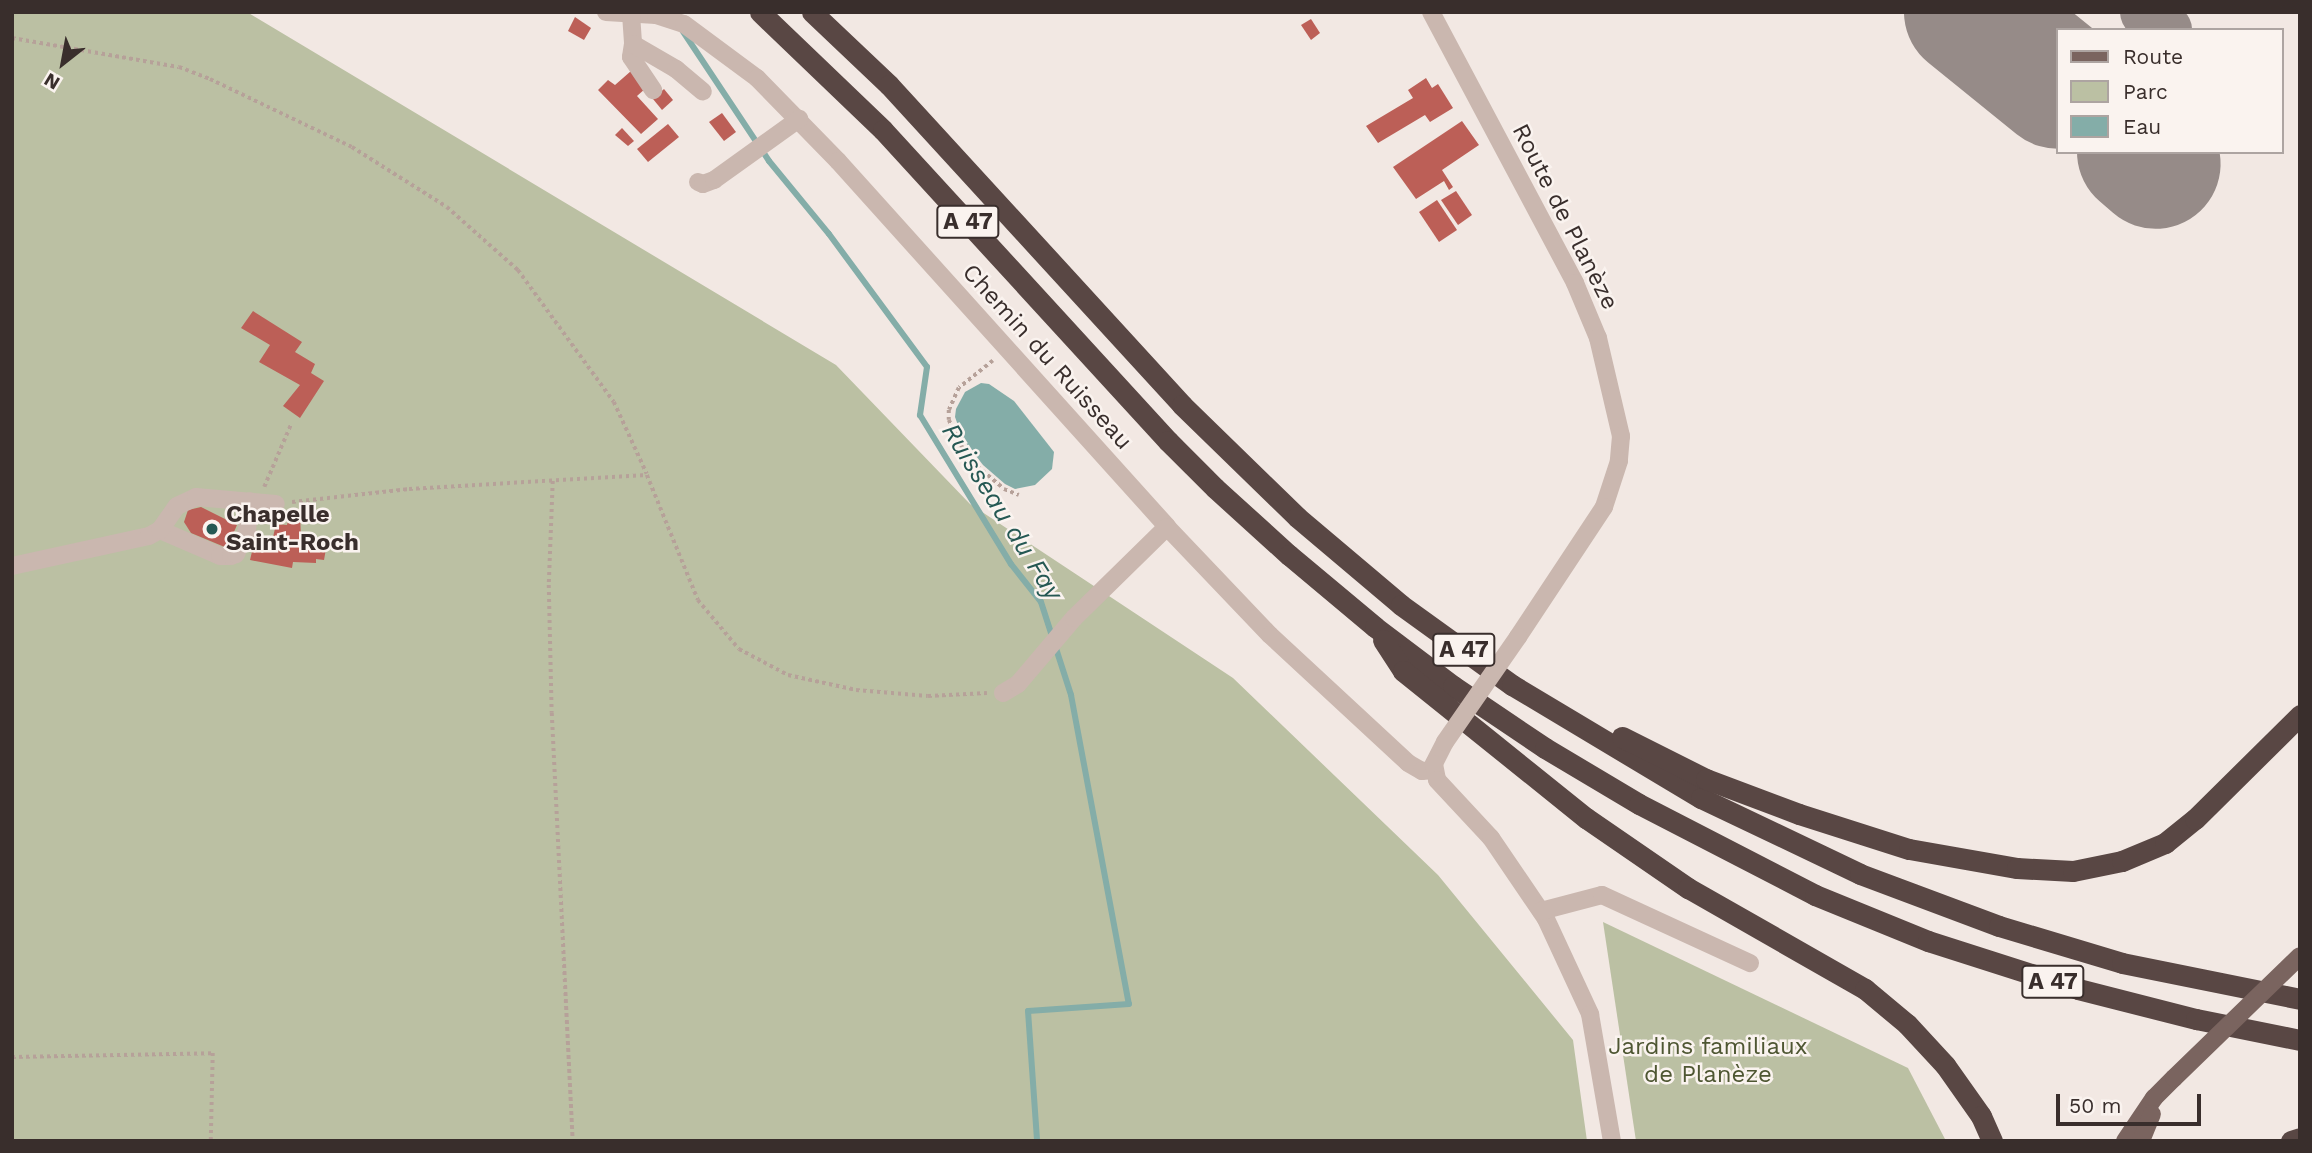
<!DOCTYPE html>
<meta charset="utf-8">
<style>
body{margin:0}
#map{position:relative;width:2312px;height:1153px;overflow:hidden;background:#f2e8e3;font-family:"Work Sans",sans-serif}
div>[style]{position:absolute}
.green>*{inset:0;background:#bbc0a3}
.water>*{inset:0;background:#84ada8}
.stream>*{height:6px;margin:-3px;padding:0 3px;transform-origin:3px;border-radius:3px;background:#84ada8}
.taxiway>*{height:52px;margin:-26px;padding:0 26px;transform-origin:26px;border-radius:26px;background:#968b88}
.runway>*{height:130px;margin:-65px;padding:0 65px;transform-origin:65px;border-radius:65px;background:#968b88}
.building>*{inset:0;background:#bc5f57}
.path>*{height:3.5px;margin-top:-1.75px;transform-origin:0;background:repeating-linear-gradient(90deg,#b6a199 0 3.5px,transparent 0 7px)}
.minor>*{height:18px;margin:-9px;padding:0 9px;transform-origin:9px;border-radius:9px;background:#cab7af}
.major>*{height:18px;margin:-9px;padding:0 9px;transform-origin:9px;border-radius:9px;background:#7a645f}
.highway>*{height:21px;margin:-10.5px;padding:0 10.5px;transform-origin:10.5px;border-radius:10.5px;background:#594744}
.minor-bridge>*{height:18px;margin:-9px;padding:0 9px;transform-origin:9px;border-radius:9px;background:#cab7af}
.major-bridge>*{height:18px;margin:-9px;padding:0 9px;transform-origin:9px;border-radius:9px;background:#7a645f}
.dots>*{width:19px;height:19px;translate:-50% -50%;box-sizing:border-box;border:4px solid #faf3ef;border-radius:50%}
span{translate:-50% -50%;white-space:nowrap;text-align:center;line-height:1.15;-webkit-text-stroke:5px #faf3ef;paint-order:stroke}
.shield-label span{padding:2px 5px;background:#faf3ef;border:2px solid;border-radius:5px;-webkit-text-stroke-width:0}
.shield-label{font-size:23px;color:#392e2c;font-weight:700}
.street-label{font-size:24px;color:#392e2c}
.poi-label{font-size:24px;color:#392e2c;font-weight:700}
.left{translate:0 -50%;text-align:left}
.park-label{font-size:24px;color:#4e5632}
.water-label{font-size:26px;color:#255853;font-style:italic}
.frame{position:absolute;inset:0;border:14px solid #392e2c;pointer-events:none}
.legend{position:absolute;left:2056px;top:28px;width:228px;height:126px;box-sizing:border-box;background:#faf3ef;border:2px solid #ada4a1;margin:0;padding:9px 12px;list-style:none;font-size:21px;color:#392e2c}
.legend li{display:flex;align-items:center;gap:14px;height:35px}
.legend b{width:35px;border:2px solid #ada4a1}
.north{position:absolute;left:28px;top:28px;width:70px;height:70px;-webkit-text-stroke:5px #faf3ef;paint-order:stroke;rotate:211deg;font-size:19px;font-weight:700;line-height:28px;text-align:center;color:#392e2c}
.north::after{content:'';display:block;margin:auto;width:24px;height:32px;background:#392e2c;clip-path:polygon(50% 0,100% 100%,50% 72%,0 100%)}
.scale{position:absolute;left:2056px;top:1094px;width:145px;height:32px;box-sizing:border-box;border:4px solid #392e2c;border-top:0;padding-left:9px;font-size:21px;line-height:24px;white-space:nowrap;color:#392e2c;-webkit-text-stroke:5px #faf3ef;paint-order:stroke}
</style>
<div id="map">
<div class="green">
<i style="clip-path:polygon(12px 12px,247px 12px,836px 365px,970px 504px,1233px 678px,1438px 875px,1573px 1040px,1587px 1141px,12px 1141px)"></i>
<i style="clip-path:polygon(1603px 922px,1908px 1068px,1946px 1141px,1636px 1141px)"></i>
</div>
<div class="water">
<i style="clip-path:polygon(981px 383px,989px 384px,1014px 401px,1054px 452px,1052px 469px,1035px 485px,1015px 489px,1005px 484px,983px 465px,963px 439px,955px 417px,956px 409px,965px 392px)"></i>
</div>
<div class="stream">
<i style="left:682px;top:30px;width:157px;rotate:56.4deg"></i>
<i style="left:769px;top:161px;width:94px;rotate:50.6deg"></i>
<i style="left:829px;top:234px;width:165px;rotate:53.6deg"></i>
<i style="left:927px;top:367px;width:49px;rotate:98.3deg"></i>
<i style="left:920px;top:415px;width:175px;rotate:58.6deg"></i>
<i style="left:1011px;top:564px;width:48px;rotate:51.7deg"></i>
<i style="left:1041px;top:602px;width:98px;rotate:72.1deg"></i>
<i style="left:1071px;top:695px;width:314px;rotate:79.4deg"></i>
<i style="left:1129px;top:1004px;width:101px;rotate:176deg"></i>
<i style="left:1028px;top:1011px;width:130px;rotate:86deg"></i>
</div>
<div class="taxiway">
<i style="left:2146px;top:12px;width:27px;rotate:42deg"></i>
<i style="left:2156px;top:164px;width:12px;rotate:-76deg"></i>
</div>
<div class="runway">
<i style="left:1969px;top:12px;width:114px;rotate:39deg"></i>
<i style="left:2142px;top:152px;width:18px;rotate:41deg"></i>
</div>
<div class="building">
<i style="clip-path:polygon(575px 17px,591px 28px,584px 40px,568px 31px)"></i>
<i style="clip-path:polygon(1311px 19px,1320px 33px,1311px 40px,1301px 25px)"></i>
<i style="clip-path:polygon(631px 71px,646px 88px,637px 96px,658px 119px,641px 134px,598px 90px,608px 80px,615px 85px)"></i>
<i style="clip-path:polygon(1426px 78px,1432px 88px,1438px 84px,1453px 108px,1430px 122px,1425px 115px,1378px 143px,1366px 126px,1413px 98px,1408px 90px)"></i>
<i style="clip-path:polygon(664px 89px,673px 100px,662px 110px,653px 99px)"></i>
<i style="clip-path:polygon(722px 113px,736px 132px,724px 141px,709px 122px)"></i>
<i style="clip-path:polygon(1462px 121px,1479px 145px,1442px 170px,1453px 187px,1449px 190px,1444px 181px,1416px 199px,1393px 167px)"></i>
<i style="clip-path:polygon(668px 124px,679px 137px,648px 162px,637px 149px)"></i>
<i style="clip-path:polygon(622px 128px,634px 141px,628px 146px,615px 135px)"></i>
<i style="clip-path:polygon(1456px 191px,1472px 215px,1458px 225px,1441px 200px)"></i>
<i style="clip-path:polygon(1437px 200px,1457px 230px,1439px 242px,1419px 212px)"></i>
<i style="clip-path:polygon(253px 311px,302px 342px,295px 352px,315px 364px,311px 373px,324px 381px,300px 418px,283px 406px,300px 385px,259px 362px,270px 345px,241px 328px)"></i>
<i style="clip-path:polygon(201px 507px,237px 525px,227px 548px,191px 533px,184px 522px,188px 510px)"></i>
<i style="clip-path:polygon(290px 513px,300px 514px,301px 538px,310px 542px,310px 547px,326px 549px,324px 560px,316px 559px,316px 563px,293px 562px,292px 568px,250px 560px,254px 543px,271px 546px,276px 524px,287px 525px)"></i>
</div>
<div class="path">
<i style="left:12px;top:38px;width:169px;rotate:9.9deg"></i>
<i style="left:179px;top:67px;width:33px;rotate:21deg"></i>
<i style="left:210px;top:79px;width:157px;rotate:25.6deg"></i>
<i style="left:352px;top:147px;width:112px;rotate:32.3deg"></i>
<i style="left:447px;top:207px;width:95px;rotate:41.6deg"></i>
<i style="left:518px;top:270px;width:163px;rotate:54deg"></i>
<i style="left:614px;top:402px;width:79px;rotate:65.4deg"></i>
<i style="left:993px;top:361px;width:43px;rotate:141.5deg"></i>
<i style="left:959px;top:388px;width:24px;rotate:114deg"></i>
<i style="left:949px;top:410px;width:10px;rotate:90deg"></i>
<i style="left:949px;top:420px;width:30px;rotate:64deg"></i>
<i style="left:962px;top:447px;width:24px;rotate:52deg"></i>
<i style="left:977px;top:466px;width:35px;rotate:40deg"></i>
<i style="left:1004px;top:489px;width:16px;rotate:22deg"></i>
<i style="left:553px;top:481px;width:104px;rotate:92.2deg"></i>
<i style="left:549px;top:585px;width:128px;rotate:88.7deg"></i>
<i style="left:552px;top:713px;width:429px;rotate:87.2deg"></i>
<i style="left:264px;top:487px;width:69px;rotate:-66.8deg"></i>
<i style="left:292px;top:502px;width:118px;rotate:-6.3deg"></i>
<i style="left:409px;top:489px;width:238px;rotate:-3.4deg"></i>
<i style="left:647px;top:475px;width:135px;rotate:67.8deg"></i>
<i style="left:698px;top:600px;width:64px;rotate:50.1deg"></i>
<i style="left:739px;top:649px;width:55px;rotate:28deg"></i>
<i style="left:788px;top:675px;width:70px;rotate:12.4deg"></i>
<i style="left:856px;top:690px;width:72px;rotate:4.8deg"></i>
<i style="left:928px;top:696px;width:59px;rotate:-2.9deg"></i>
<i style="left:12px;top:1057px;width:201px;rotate:-1.1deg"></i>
<i style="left:213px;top:1053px;width:88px;rotate:91.3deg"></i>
</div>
<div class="minor">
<i style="left:606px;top:12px;width:50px;rotate:3.4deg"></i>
<i style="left:656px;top:15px;width:29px;rotate:18deg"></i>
<i style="left:684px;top:24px;width:91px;rotate:36.5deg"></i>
<i style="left:757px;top:78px;width:116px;rotate:45.7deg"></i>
<i style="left:838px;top:161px;width:492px;rotate:48deg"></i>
<i style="left:1167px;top:527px;width:149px;rotate:46.4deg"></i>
<i style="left:1270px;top:635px;width:188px;rotate:42.8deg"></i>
<i style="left:1408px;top:763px;width:16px;rotate:30deg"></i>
<i style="left:1422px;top:771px;width:12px;rotate:-5deg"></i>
<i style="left:1431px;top:12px;width:307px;rotate:62deg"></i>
<i style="left:1575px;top:283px;width:60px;rotate:67.3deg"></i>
<i style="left:1598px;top:338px;width:101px;rotate:76.8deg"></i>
<i style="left:1621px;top:436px;width:25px;rotate:95deg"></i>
<i style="left:1619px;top:461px;width:48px;rotate:108.1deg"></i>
<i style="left:1604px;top:507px;width:156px;rotate:123.5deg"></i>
<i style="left:631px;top:14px;width:30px;rotate:86deg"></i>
<i style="left:633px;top:44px;width:13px;rotate:99deg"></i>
<i style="left:631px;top:57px;width:40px;rotate:56deg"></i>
<i style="left:633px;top:44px;width:50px;rotate:30.2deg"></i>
<i style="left:676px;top:69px;width:35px;rotate:40deg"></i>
<i style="left:698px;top:182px;width:5px;rotate:22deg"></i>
<i style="left:703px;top:184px;width:12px;rotate:-20deg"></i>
<i style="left:714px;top:180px;width:105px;rotate:-35.7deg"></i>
<i style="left:160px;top:530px;width:65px;rotate:23.4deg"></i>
<i style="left:220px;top:556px;width:11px"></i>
<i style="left:231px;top:556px;width:5px;rotate:-22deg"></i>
<i style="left:236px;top:554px;width:26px;rotate:-65deg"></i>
<i style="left:247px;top:530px;width:29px;rotate:-84deg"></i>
<i style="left:12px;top:566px;width:140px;rotate:-12.4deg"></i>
<i style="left:149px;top:536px;width:13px;rotate:-29deg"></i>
<i style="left:160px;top:530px;width:29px;rotate:-55deg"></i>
<i style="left:177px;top:506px;width:21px;rotate:-25deg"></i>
<i style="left:196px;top:497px;width:80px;rotate:5deg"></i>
<i style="left:1003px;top:693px;width:17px;rotate:-31deg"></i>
<i style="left:1018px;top:684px;width:87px;rotate:-49.7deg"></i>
<i style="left:1074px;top:618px;width:130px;rotate:-44.4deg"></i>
<i style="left:1445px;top:742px;width:25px;rotate:117deg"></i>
<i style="left:1434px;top:764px;width:16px;rotate:79deg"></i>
<i style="left:1437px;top:780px;width:79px;rotate:47deg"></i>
<i style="left:1491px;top:838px;width:98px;rotate:55.8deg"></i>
<i style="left:1546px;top:919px;width:105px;rotate:65.1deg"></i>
<i style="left:1590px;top:1014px;width:129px;rotate:80.2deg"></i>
<i style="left:1541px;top:911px;width:63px;rotate:-14.7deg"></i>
<i style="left:1602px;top:895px;width:163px;rotate:24.7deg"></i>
</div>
<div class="major">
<i style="left:2125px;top:1141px;width:52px;rotate:-56deg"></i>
<i style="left:2154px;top:1098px;width:28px;rotate:-45deg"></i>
<i style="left:2141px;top:1141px;width:29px;rotate:-68deg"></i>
</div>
<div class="highway">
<i style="left:760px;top:12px;width:170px;rotate:43.8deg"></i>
<i style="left:883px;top:130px;width:422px;rotate:47.5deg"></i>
<i style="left:1168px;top:441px;width:66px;rotate:45deg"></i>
<i style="left:1215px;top:488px;width:100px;rotate:42.2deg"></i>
<i style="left:1289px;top:555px;width:112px;rotate:39.9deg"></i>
<i style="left:1375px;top:627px;width:98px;rotate:37.1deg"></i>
<i style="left:1453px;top:686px;width:111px;rotate:34deg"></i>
<i style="left:1545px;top:748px;width:109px;rotate:30.8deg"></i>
<i style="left:1639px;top:804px;width:198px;rotate:27.3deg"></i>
<i style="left:1815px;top:895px;width:122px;rotate:22.2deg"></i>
<i style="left:1928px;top:941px;width:157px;rotate:17.7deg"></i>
<i style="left:2078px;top:989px;width:122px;rotate:14.3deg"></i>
<i style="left:2196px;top:1019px;width:106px;rotate:11.4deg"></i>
<i style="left:812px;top:12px;width:106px;rotate:43.5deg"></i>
<i style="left:889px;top:85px;width:434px;rotate:47.5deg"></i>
<i style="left:1182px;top:405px;width:161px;rotate:44.2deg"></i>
<i style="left:1297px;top:517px;width:136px;rotate:40.2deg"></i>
<i style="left:1401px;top:605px;width:137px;rotate:35.8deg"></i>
<i style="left:1512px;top:685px;width:220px;rotate:30.9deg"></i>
<i style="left:1701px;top:798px;width:176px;rotate:25.5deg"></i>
<i style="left:1860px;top:874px;width:148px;rotate:20.5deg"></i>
<i style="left:1999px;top:926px;width:128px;rotate:16.7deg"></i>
<i style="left:2122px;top:963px;width:182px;rotate:11.4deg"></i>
<i style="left:1383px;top:640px;width:37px;rotate:57deg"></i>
<i style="left:1403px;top:671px;width:235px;rotate:38.8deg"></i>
<i style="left:1586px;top:818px;width:124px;rotate:34.5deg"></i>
<i style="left:1688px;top:888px;width:204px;rotate:29.7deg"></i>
<i style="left:1865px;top:989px;width:55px;rotate:39.8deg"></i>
<i style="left:1907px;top:1024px;width:56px;rotate:47.2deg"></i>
<i style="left:1945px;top:1065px;width:62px;rotate:54.8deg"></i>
<i style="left:1981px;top:1116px;width:27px;rotate:66deg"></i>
<i style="left:1622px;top:737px;width:94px;rotate:26.6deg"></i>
<i style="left:1706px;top:779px;width:99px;rotate:20.6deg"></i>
<i style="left:1799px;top:814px;width:115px;rotate:17.7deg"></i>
<i style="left:1909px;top:849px;width:110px;rotate:10deg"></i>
<i style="left:2017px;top:868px;width:56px;rotate:3.1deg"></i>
<i style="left:2073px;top:871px;width:50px;rotate:-11.5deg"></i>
<i style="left:2122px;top:861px;width:47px;rotate:-22.7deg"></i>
<i style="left:2165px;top:843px;width:38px;rotate:-39deg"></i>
<i style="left:2195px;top:819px;width:148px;rotate:-44.7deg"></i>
<i style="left:2291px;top:1141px;width:9px;rotate:-18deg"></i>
</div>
<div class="minor-bridge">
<i style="left:1445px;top:742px;width:128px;rotate:-55.2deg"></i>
</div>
<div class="major-bridge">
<i style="left:2174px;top:1078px;width:175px;rotate:-44.1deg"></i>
</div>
<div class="dots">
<i style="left:212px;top:529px;background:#255853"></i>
</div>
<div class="shield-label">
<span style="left:968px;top:222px">A 47</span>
<span style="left:1464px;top:650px">A 47</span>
<span style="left:2053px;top:982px">A 47</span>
</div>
<div class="street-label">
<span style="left:1565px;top:217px;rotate:63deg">Route de Planèze</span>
<span style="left:1047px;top:357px;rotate:48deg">Chemin du Ruisseau</span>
</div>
<div class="poi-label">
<span class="left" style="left:226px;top:529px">Chapelle<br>Saint-Roch</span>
</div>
<div class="park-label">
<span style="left:1708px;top:1061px">Jardins familiaux<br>de Planèze</span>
</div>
<div class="water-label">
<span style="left:1002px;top:512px;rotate:58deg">Ruisseau du Fay</span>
</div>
<div class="frame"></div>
<ul class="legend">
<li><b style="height:9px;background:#7a645f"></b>Route</li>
<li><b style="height:19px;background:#bbc0a3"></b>Parc</li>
<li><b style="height:19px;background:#84ada8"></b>Eau</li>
</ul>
<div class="north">N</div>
<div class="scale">50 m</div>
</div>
